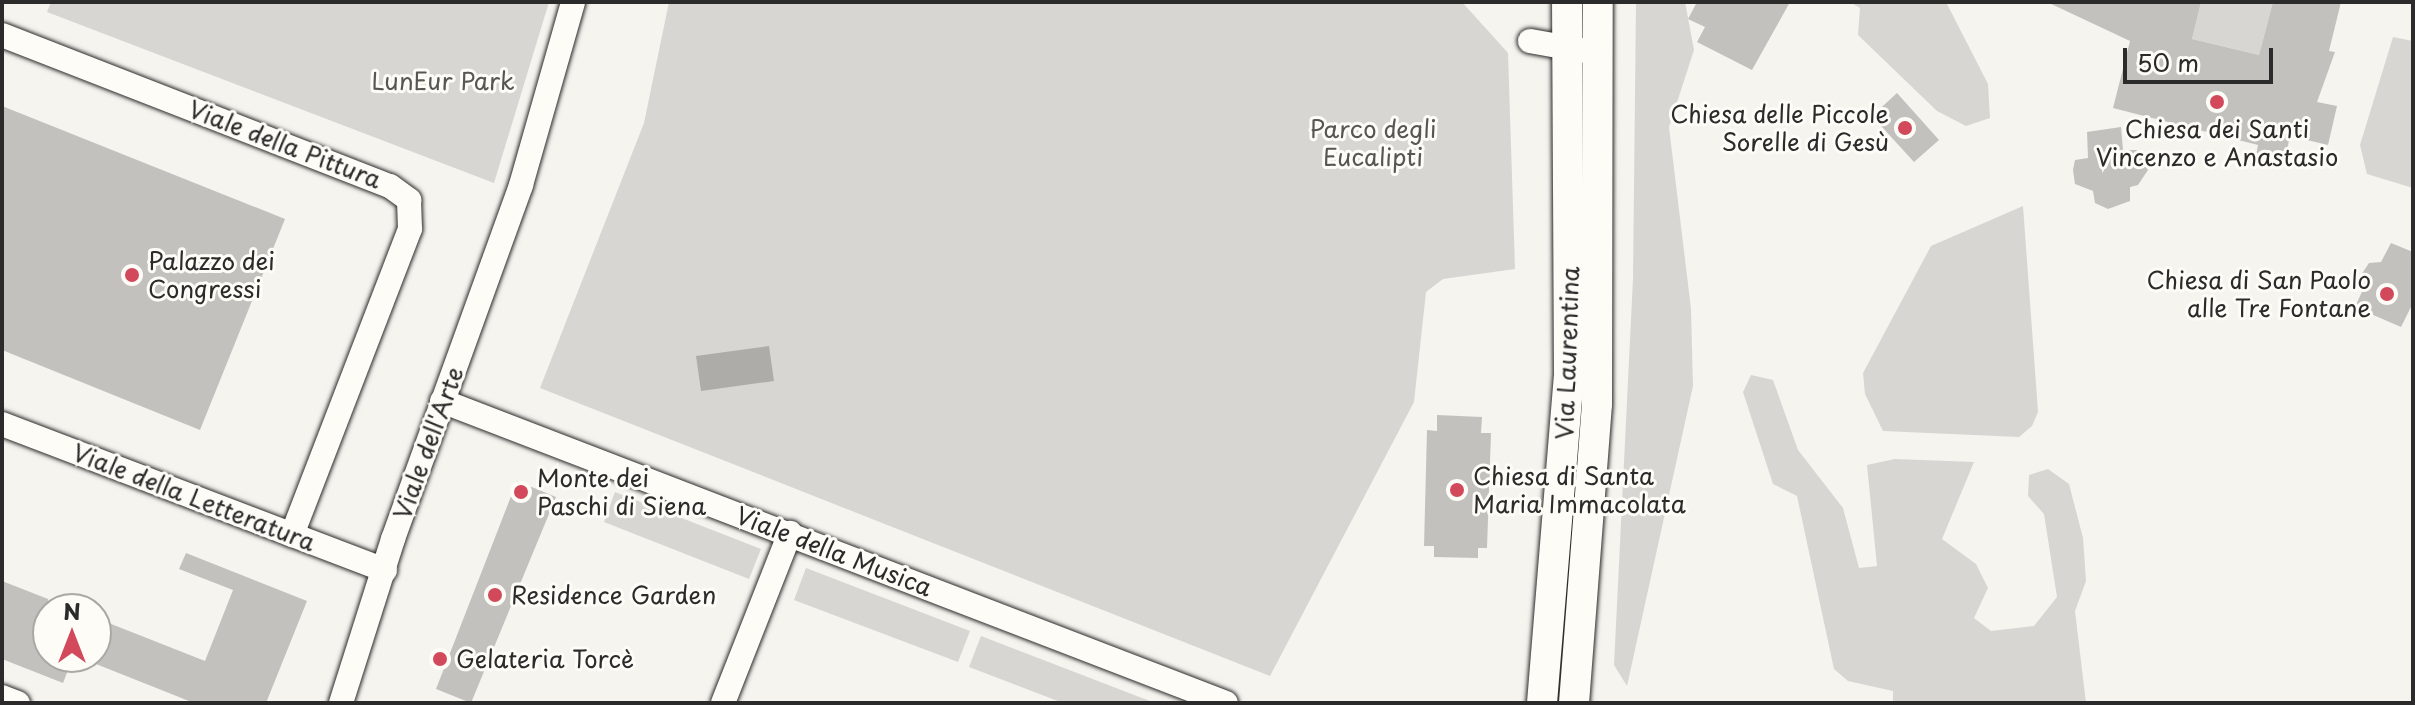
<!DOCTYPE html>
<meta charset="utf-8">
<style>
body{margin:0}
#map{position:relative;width:2415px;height:705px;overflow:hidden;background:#f5f4ef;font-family:"Playpen Sans",sans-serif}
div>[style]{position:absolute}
.green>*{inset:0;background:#d7d6d2}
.water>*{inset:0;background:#adaca9}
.building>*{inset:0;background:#c2c1be}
.roads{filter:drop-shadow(0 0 2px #2b2b2b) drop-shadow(0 0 2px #2b2b2b)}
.minor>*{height:24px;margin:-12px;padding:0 12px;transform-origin:12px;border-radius:12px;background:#fdfcf7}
.major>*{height:30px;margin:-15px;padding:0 15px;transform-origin:15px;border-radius:15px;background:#fdfcf7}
.dots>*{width:22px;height:22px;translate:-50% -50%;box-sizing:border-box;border:4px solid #fdfcf7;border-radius:50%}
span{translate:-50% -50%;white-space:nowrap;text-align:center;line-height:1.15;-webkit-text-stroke:6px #fdfcf7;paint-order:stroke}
.park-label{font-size:24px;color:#565655}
.poi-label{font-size:24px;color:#2b2b2b}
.right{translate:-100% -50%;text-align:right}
.left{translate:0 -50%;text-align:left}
.street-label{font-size:24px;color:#2b2b2b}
.frame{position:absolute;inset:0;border:4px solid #2b2b2b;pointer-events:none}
.north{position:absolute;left:32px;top:593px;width:80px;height:80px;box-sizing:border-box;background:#fdfcf7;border:2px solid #a9a8a5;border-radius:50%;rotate:0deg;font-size:22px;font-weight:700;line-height:32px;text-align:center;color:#2b2b2b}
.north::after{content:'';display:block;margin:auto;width:28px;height:36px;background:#d1495b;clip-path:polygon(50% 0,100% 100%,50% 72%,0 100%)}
.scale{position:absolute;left:2123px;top:48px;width:150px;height:36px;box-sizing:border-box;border:4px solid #2b2b2b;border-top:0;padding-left:10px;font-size:24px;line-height:28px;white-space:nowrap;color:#2b2b2b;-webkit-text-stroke:6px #fdfcf7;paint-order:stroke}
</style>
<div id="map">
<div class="green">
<i style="clip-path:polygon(51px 2px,549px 2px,494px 183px,47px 12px)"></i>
<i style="clip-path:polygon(669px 2px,1462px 2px,1508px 53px,1515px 269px,1443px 279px,1426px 292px,1414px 402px,1270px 676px,540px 388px,644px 123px)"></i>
<i style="clip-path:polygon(1636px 2px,1685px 2px,1694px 50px,1669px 127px,1691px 309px,1693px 386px,1627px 686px,1614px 665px,1633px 279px)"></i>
<i style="clip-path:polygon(1850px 2px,1946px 2px,1988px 84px,1990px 118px,1966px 126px,1937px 111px,1858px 35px,1860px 8px)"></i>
<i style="clip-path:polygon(2201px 2px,2273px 2px,2259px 55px,2192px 39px)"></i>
<i style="clip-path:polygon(2393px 37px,2413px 41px,2413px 188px,2367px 174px,2360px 145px)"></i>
<i style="clip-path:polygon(2023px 206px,2038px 412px,2032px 426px,2019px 437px,1883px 431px,1865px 394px,1863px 373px,1931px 246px)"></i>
<i style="clip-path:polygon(1751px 375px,1773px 380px,1798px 450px,1843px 508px,1859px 568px,1877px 566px,1867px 465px,1895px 459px,1974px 462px,1942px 539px,1976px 564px,1988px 588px,1974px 618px,1991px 631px,2034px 626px,2057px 597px,2044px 514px,2028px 496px,2029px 475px,2048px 469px,2069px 484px,2083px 538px,2086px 581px,2075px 611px,2086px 703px,1893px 703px,1893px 691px,1848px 681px,1834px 669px,1797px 496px,1773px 484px,1743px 392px)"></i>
<i style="clip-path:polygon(615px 492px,761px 549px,749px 579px,604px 522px)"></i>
<i style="clip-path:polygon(806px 568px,970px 631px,958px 662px,794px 600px)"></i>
<i style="clip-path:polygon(981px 636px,1155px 703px,1063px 703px,969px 667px)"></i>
</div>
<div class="water">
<i style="clip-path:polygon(769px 346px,774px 381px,701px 391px,696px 356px)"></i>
</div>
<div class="building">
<i style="clip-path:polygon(1697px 2px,1790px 2px,1752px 70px,1697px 42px,1705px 27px,1688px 19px)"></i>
<i style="clip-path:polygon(2047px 2px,2201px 2px,2192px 39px,2259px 55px,2273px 2px,2341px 2px,2329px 51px,2335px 52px,2317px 102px,2337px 106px,2328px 145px,2290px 136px,2284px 164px,2256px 156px,2258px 145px,2113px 108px,2130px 41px)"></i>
<i style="clip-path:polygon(1897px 93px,1939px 140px,1914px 162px,1872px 116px)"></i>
<i style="clip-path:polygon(2px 106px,285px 219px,200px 430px,2px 350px)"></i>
<i style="clip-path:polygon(2121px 127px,2123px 150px,2137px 150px,2148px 170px,2138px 185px,2130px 187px,2130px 201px,2108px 209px,2095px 203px,2093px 191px,2075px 184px,2073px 170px,2075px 160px,2088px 158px,2087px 132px)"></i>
<i style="clip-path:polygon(2391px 243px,2413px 252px,2413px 303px,2401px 327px,2355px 307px,2365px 285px,2361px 275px,2369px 263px,2381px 262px)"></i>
<i style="clip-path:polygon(1437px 415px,1482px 417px,1481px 433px,1491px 433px,1487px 548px,1478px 548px,1478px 558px,1434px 557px,1434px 546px,1424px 546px,1427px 430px,1437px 431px)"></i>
<i style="clip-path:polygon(517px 481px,556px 497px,471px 703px,436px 689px)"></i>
<i style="clip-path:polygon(186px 553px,307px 601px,266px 703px,194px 703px,96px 664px,96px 618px,205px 661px,233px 590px,179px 569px)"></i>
<i style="clip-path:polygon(2px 581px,48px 599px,48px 657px,73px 657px,63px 683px,2px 659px)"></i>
</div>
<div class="roads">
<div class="minor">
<i style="left:2px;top:35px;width:416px;rotate:21.3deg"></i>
<i style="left:390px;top:186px;width:24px;rotate:36deg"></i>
<i style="left:409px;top:200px;width:29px;rotate:88deg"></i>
<i style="left:410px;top:229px;width:328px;rotate:111.1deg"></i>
<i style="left:1530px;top:41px;width:57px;rotate:10.1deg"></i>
<i style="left:442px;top:401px;width:840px;rotate:21.07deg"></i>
<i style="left:2px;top:424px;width:410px;rotate:20.9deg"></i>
<i style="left:2px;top:697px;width:17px;rotate:21deg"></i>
<i style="left:341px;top:703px;width:172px;rotate:-72.4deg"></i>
<i style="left:393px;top:539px;width:376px;rotate:-70.1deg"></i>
<i style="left:521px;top:185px;width:190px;rotate:-74.1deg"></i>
<i style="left:723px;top:703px;width:183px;rotate:-68.5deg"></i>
</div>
<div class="major">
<i style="left:1542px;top:703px;width:326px;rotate:-85.3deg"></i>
<i style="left:1569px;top:378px;width:376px;rotate:-90.3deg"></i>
<i style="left:1574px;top:703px;width:300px;rotate:-85.6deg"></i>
<i style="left:1597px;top:404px;width:402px;rotate:-89.9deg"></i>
</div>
</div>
<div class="dots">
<i style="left:2217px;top:102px;background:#d1495b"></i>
<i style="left:1905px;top:128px;background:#d1495b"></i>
<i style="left:132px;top:275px;background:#d1495b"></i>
<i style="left:2387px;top:294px;background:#d1495b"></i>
<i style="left:1457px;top:490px;background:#d1495b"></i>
<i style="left:521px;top:492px;background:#d1495b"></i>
<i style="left:495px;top:595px;background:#d1495b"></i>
<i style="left:440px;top:659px;background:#d1495b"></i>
</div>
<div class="park-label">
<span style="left:443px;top:81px">LunEur Park</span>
<span style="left:1373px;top:143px">Parco degli<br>Eucalipti</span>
</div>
<div class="poi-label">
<span class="right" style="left:1889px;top:128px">Chiesa delle Piccole<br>Sorelle di Gesù</span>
<span style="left:2217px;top:143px">Chiesa dei Santi<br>Vincenzo e Anastasio</span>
<span class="left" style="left:148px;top:275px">Palazzo dei<br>Congressi</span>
<span class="right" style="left:2371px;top:294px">Chiesa di San Paolo<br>alle Tre Fontane</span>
<span class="left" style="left:1473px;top:490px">Chiesa di Santa<br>Maria Immacolata</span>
<span class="left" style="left:537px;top:492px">Monte dei<br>Paschi di Siena</span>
<span class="left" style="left:511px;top:595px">Residence Garden</span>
<span class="left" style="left:456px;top:659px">Gelateria Torcè</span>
</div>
<div class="street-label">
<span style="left:285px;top:144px;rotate:21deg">Viale della Pittura</span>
<span style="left:1567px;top:353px;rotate:-88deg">Via Laurentina</span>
<span style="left:428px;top:443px;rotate:-70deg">Viale dell'Arte</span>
<span style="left:194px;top:497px;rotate:21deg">Viale della Letteratura</span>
<span style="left:834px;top:551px;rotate:21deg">Viale della Musica</span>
</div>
<div class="frame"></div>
<div class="north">N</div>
<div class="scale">50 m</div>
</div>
